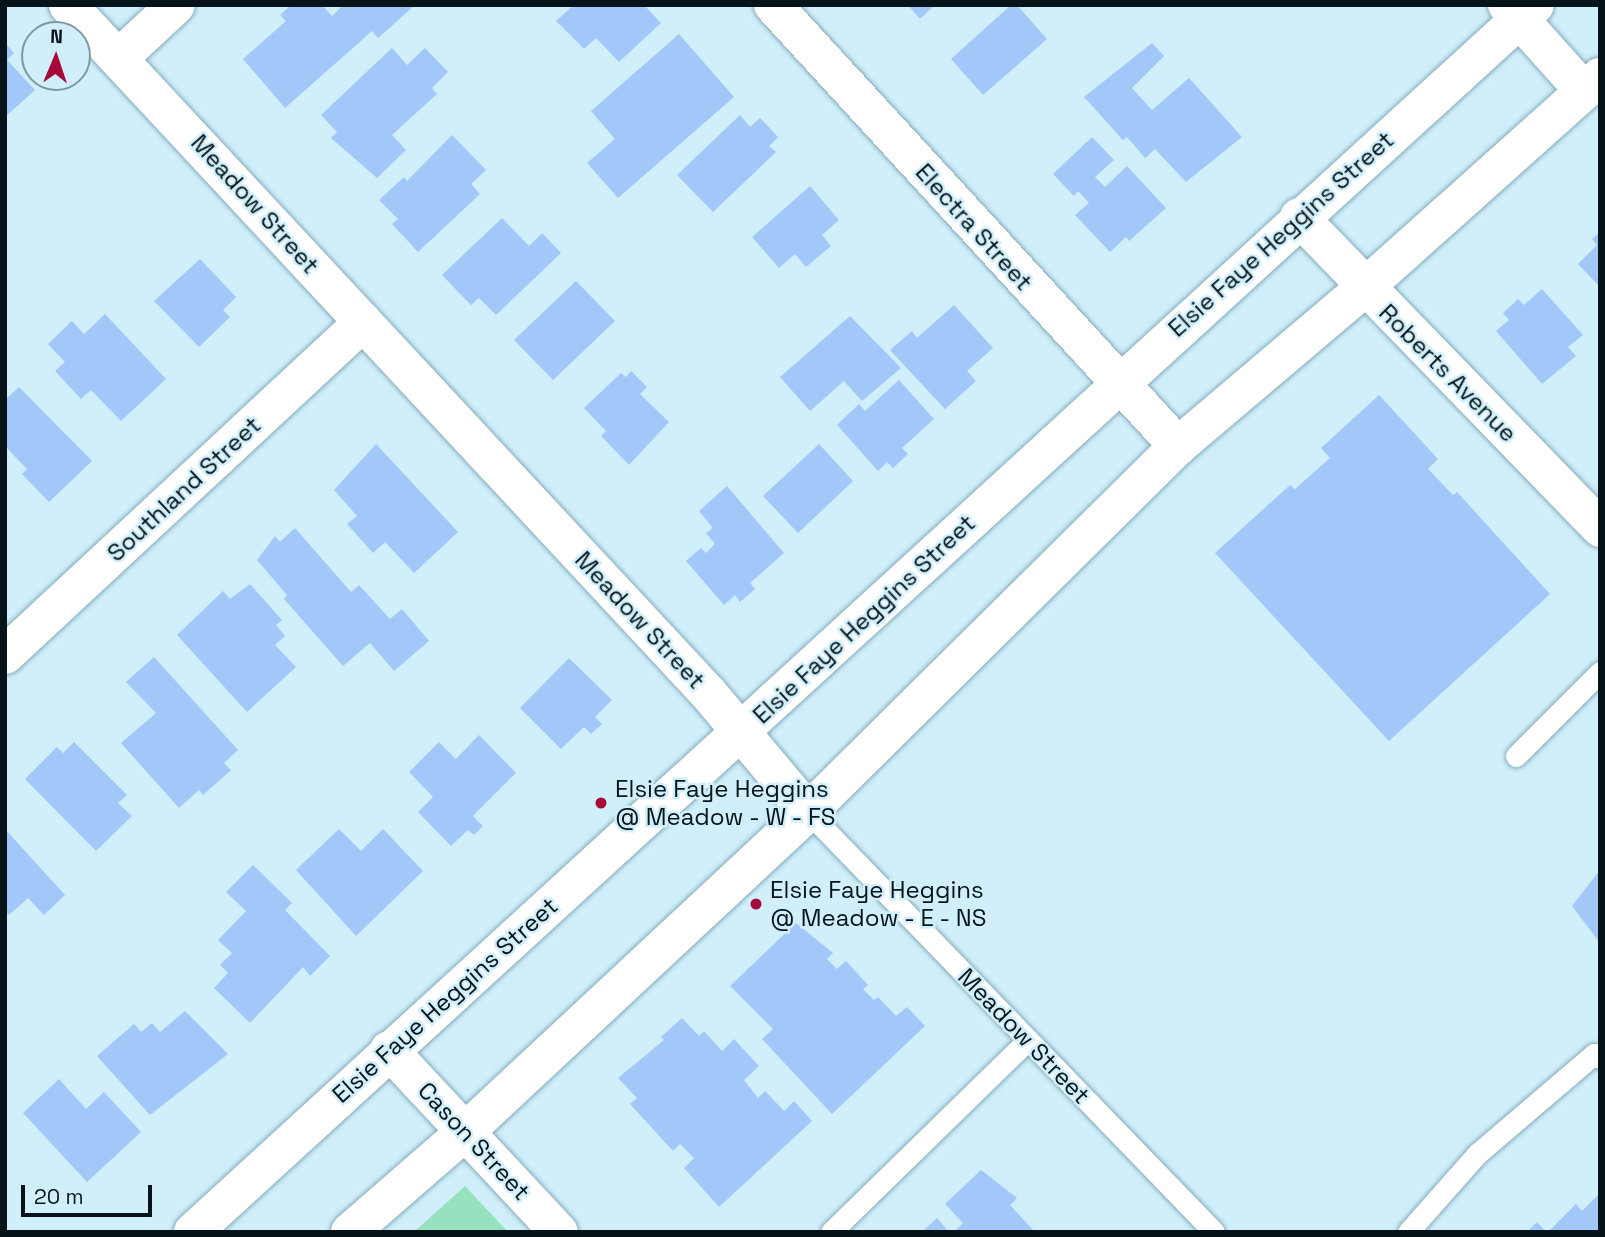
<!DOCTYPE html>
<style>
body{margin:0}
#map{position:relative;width:1605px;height:1237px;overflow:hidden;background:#d0effb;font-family:"Space Grotesk",sans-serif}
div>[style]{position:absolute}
.green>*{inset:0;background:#98e1be}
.building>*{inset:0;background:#a1c8f8}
.roads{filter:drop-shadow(0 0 2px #85abb9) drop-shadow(0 0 2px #85abb9)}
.lane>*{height:21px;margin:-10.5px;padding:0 10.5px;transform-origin:10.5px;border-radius:10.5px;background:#fff}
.street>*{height:38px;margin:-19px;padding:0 19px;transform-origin:19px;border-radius:19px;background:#fff}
.secondary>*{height:38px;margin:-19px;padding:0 19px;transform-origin:19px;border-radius:19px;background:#fff}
.dots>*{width:19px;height:19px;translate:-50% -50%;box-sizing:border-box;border:4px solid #d0effb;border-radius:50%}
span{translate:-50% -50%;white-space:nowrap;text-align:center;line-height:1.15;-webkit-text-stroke:5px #d0effb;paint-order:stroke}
.street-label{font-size:24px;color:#061419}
.poi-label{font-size:24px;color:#061419}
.left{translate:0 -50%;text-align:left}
.frame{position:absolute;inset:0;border:7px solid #061419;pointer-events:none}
.north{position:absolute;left:21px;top:21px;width:70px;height:70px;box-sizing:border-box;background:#d0effb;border:2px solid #7f97a1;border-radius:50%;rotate:2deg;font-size:19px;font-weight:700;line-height:28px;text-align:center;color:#061419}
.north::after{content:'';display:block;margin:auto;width:24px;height:32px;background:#a5093a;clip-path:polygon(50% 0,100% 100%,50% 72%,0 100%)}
.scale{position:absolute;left:21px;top:1185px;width:131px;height:32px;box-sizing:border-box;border:4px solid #061419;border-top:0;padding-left:9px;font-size:21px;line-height:24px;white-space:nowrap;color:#061419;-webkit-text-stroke:5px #d0effb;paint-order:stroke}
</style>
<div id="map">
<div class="green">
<i style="clip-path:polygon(465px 1186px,508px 1232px,414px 1232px)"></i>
</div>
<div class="building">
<i style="clip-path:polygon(291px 5px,322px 5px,332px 16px,343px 5px,415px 5px,378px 38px,372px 31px,285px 108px,243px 59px,286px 21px,280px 15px)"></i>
<i style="clip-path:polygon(574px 5px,644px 5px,661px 23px,619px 62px,596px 38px,584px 49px,556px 21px)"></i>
<i style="clip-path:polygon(908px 5px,935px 5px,920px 19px)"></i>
<i style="clip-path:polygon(1011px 5px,1017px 5px,1047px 39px,983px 95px,951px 59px)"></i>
<i style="clip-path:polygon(679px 34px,734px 97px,618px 198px,587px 163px,615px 139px,591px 111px)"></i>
<i style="clip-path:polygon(5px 43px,14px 53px,7px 60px,35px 90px,5px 117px)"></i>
<i style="clip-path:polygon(1152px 43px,1164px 56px,1132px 88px,1152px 110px,1189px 78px,1242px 137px,1186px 182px,1155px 149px,1145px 158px,1127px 137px,1123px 140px,1084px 97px)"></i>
<i style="clip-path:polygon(392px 48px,407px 65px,425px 48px,448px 72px,432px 88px,437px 94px,392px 135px,406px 150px,377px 178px,331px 138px,337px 132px,321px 115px)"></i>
<i style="clip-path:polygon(740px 115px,750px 127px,760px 118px,778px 137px,769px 146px,776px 152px,713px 212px,677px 175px)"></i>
<i style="clip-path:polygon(452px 135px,486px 170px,471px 184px,480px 194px,418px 252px,392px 224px,398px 219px,379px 200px,404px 177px,407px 181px)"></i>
<i style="clip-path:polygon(1092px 137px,1114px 160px,1095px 177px,1105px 187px,1127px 166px,1166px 208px,1129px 241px,1126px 237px,1110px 252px,1075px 215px,1089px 203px,1078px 191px,1074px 196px,1053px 174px)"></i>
<i style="clip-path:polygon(810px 186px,839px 220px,822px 235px,831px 246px,806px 267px,795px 254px,779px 268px,752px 237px)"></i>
<i style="clip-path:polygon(502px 218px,529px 246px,542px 233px,561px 253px,496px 315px,479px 298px,471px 305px,442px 275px)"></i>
<i style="clip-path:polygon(1600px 232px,1600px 287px,1578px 264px,1597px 245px,1592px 239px)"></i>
<i style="clip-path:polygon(200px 259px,236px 297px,223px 310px,230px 317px,199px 347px,154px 301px)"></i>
<i style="clip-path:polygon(576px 281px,615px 321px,553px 380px,514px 340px)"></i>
<i style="clip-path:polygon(1542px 289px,1583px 335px,1568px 347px,1576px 356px,1542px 384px,1496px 331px,1509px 320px,1503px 313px,1518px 299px,1524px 305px)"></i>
<i style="clip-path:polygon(954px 305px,993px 348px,967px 371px,976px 381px,945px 409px,890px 350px,912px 331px,917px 338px)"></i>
<i style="clip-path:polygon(105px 314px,166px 379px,121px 421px,91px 390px,81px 399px,55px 371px,65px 362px,48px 344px,72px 321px,84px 334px)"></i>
<i style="clip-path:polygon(850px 316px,901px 368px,862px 401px,844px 381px,810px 411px,780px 377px)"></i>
<i style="clip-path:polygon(631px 371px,647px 387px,640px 394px,669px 422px,629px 465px,601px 436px,606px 431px,584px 408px,621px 373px,626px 377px)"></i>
<i style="clip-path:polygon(899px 380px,934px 419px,902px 448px,908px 454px,893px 468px,887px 462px,878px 471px,837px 425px,859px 404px,865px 411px)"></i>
<i style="clip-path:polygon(19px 387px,92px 461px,49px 502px,22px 474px,27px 469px,5px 446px,5px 400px)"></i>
<i style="clip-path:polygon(1379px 395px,1438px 459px,1428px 469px,1453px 495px,1457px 492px,1550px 594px,1389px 741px,1215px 553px,1290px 485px,1295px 489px,1330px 458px,1321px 448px)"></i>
<i style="clip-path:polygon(376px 444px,458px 532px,414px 573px,385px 542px,373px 553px,347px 524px,357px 516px,334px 490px)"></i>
<i style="clip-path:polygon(819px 444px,853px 481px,798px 533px,763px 496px)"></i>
<i style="clip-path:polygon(727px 486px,784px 553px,750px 583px,755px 589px,740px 602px,735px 595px,724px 605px,686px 561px,701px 548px,706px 553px,715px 544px,706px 533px,713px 528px,699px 511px)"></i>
<i style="clip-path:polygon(295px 528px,351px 592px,359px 585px,390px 619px,402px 609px,429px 641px,394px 671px,370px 643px,343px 666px,284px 599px,287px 595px,257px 560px,275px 536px,280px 542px)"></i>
<i style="clip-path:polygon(250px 584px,282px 620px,276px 625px,285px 636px,275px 645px,296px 667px,247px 712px,177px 635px,223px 591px,230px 599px)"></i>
<i style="clip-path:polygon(154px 657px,238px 750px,224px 763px,231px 770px,203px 795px,199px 790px,179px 808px,121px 743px,156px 713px,126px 682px)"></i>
<i style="clip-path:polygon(569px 658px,612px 700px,595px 717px,602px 724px,591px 734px,584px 727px,561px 749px,520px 708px)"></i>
<i style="clip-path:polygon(479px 735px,516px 773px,473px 816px,483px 826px,474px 835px,468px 830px,451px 846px,418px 812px,433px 797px,409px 772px,439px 742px,456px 759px)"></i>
<i style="clip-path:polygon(74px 742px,127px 795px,118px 803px,132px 816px,96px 851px,25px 779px,57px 747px,63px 753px)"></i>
<i style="clip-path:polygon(5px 829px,65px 895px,44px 915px,28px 898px,9px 915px,5px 910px)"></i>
<i style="clip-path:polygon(339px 829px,361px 851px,383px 829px,423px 871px,356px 936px,296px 870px)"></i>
<i style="clip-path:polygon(253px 865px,292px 903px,285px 910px,330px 956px,310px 976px,303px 967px,250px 1023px,214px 988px,228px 973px,220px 965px,232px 953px,218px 940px,246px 911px,226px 892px)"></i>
<i style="clip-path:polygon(1600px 870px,1600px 943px,1572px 906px)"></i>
<i style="clip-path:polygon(796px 923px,833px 953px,827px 959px,837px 969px,846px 961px,868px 985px,863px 989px,874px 1000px,878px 997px,896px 1016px,907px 1007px,925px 1026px,832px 1114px,762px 1039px,773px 1029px,730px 986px)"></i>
<i style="clip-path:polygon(185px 1011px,228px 1054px,150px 1115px,97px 1056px,134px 1024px,141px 1032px,152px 1023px,160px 1032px)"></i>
<i style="clip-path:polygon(682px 1018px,699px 1036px,704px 1031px,722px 1051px,734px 1039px,759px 1066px,744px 1080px,758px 1098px,765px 1091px,784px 1111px,794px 1101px,812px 1121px,719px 1207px,684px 1168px,694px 1158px,680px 1144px,673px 1151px,630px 1104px,637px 1098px,618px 1078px,664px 1040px,661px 1037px)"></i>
<i style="clip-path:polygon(59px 1079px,86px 1109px,104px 1092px,141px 1132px,87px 1182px,23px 1113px)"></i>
<i style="clip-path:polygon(981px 1170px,1017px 1198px,1010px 1205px,1035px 1232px,954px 1232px,963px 1223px,945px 1204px)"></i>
<i style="clip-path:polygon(1600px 1193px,1600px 1232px,1548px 1232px,1576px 1204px,1582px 1211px)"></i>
<i style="clip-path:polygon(937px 1218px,949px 1232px,922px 1232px)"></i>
<i style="clip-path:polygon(1537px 1222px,1546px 1232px,1527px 1232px)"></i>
</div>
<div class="roads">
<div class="lane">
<i style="left:1516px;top:756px;width:119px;rotate:-45deg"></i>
<i style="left:808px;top:812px;width:584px;rotate:45.97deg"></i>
<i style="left:831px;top:1232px;width:275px;rotate:-44.3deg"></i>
<i style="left:1408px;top:1232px;width:104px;rotate:-48.5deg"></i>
<i style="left:1477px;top:1154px;width:154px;rotate:-40.5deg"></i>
<i style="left:1594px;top:1054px;width:7px;rotate:34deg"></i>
</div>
<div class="street">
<i style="left:68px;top:5px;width:941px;rotate:47.07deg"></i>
<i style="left:709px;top:694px;width:154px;rotate:50deg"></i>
<i style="left:773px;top:5px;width:599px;rotate:47.44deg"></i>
<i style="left:1507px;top:5px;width:115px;rotate:48.2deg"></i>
<i style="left:120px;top:57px;width:76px;rotate:-42.9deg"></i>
<i style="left:1299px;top:217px;width:433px;rotate:45.9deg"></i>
<i style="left:5px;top:655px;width:489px;rotate:-42.9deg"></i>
<i style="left:389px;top:1050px;width:249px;rotate:47deg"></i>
</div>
<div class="secondary">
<i style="left:193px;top:1232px;width:1818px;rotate:-42.44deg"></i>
<i style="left:350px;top:1232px;width:152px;rotate:-41deg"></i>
<i style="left:465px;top:1132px;width:469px;rotate:-43deg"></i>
<i style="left:808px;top:812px;width:520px;rotate:-44.69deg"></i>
<i style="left:1178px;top:446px;width:244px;rotate:-40.3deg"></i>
<i style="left:1364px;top:288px;width:317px;rotate:-41.8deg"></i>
</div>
</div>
<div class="dots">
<i style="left:601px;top:803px;background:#a5093a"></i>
<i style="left:756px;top:904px;background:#a5093a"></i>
</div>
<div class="street-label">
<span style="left:255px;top:204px;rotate:48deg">Meadow Street</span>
<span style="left:974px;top:227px;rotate:48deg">Electra Street</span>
<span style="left:1281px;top:234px;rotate:-42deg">Elsie Faye Heggins Street</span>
<span style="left:1448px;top:373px;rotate:45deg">Roberts Avenue</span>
<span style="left:184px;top:489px;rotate:-43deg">Southland Street</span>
<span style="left:864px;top:619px;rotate:-43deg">Elsie Faye Heggins Street</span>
<span style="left:640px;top:620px;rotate:47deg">Meadow Street</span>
<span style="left:445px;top:1000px;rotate:-42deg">Elsie Faye Heggins Street</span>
<span style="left:1024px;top:1036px;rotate:46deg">Meadow Street</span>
<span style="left:474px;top:1141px;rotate:47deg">Cason Street</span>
</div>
<div class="poi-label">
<span class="left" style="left:615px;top:803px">Elsie Faye Heggins<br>@ Meadow - W - FS</span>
<span class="left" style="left:770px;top:904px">Elsie Faye Heggins<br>@ Meadow - E - NS</span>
</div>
<div class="frame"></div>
<div class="north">N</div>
<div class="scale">20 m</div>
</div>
